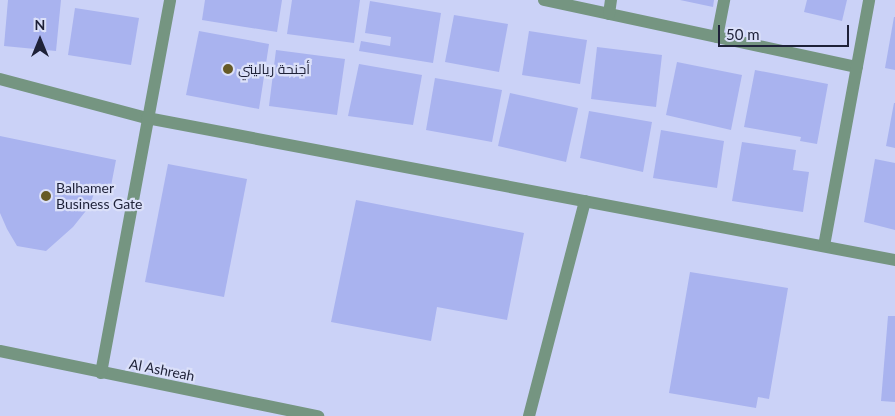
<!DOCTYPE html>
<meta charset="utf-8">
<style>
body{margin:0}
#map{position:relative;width:895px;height:416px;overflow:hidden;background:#cbd2f7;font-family:Lato,Cairo,sans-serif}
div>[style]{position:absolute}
.building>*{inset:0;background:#a9b3ef}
.minor>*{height:12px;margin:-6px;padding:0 6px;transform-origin:6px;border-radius:6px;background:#759581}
.dots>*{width:14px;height:14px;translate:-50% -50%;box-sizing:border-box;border:2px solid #dbe0f9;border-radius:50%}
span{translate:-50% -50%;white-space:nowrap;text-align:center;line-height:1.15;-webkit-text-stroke:4.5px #dbe0f9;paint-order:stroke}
.poi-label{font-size:14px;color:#1e2138}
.left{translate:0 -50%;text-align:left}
.street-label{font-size:14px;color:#1e2138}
.north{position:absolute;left:15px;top:15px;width:50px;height:50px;-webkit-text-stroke:4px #dbe0f9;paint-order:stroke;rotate:0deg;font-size:14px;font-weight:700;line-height:20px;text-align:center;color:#1e2138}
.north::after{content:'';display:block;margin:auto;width:18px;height:22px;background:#1e2138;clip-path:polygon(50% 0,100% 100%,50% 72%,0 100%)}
.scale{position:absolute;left:718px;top:25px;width:131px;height:22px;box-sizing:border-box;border:2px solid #1e2138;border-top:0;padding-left:6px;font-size:15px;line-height:18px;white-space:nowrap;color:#1e2138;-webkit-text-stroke:4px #dbe0f9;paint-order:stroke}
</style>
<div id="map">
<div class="building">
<i style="clip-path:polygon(8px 0,61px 0,56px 51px,4px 46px)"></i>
<i style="clip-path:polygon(205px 0,282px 0,277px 32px,202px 20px)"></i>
<i style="clip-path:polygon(292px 0,360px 0,354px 43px,287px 34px)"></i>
<i style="clip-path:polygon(680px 0,714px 0,713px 7px)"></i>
<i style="clip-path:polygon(807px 0,847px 0,842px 21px,804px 12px)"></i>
<i style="clip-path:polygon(370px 1px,441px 13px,433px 63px,359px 51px,361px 41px,390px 46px,391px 37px,365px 33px)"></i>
<i style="clip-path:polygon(75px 8px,139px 18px,131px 65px,68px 55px)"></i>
<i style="clip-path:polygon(454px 15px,508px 24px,499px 72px,445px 62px)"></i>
<i style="clip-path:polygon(894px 17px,895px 17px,895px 70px,885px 68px)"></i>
<i style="clip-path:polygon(199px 31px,269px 44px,259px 109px,186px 95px)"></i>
<i style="clip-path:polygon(529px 31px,587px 40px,580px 84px,522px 75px)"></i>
<i style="clip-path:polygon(597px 47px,662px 55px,656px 107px,591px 99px)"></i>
<i style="clip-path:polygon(276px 50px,345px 59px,337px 115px,269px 106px)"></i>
<i style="clip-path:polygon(677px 62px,742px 75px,731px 130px,666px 115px)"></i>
<i style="clip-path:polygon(359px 64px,422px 75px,413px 125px,348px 116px)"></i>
<i style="clip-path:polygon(755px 70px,828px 84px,817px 144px,800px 141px,801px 137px,744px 127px)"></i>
<i style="clip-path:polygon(435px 78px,502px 90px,492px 142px,426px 130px)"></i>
<i style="clip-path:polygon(510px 93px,578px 108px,566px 162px,498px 146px)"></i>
<i style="clip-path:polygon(894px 103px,895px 103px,895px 148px,886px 146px)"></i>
<i style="clip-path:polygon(589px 111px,652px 122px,643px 172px,580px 158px)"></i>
<i style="clip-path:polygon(661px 130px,724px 141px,717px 188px,653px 178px)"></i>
<i style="clip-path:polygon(0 136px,116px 160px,111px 186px,98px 183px,89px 207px,73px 227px,46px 251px,17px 246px,7px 229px,0 213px)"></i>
<i style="clip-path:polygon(742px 142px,796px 150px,793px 170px,809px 172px,803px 212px,732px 201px)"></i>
<i style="clip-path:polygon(875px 159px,895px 163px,895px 230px,864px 222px)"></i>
<i style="clip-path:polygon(168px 164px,247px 179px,224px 297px,145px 282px)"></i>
<i style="clip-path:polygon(356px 200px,524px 233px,507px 320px,437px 307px,431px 341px,331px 322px)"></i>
<i style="clip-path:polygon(690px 272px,788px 288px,769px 399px,758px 397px,756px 408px,669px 393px)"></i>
<i style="clip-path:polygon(888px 316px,895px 316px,895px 402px,881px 401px)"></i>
</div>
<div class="minor">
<i style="left:544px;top:0;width:320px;rotate:12.1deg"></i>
<i style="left:609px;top:14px;width:14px;rotate:-82deg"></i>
<i style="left:717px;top:37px;width:38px;rotate:-79deg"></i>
<i style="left:0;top:79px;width:152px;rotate:14.9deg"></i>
<i style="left:147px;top:118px;width:761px;rotate:10.75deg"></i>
<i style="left:824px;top:246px;width:250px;rotate:-79.6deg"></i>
<i style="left:0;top:351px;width:325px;rotate:11.6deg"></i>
<i style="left:101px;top:373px;width:379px;rotate:-79.5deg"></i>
<i style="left:529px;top:416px;width:222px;rotate:-75.4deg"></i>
</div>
<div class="dots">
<i style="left:228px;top:69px;background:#665a27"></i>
<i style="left:46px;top:196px;background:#665a27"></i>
</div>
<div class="poi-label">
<span class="left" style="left:238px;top:69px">أجنحة رياليتي</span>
<span class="left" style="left:56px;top:196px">Balhamer<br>Business Gate</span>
</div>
<div class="street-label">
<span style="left:162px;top:370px;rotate:11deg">Al Ashreah</span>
</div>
<div class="north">N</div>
<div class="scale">50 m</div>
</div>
